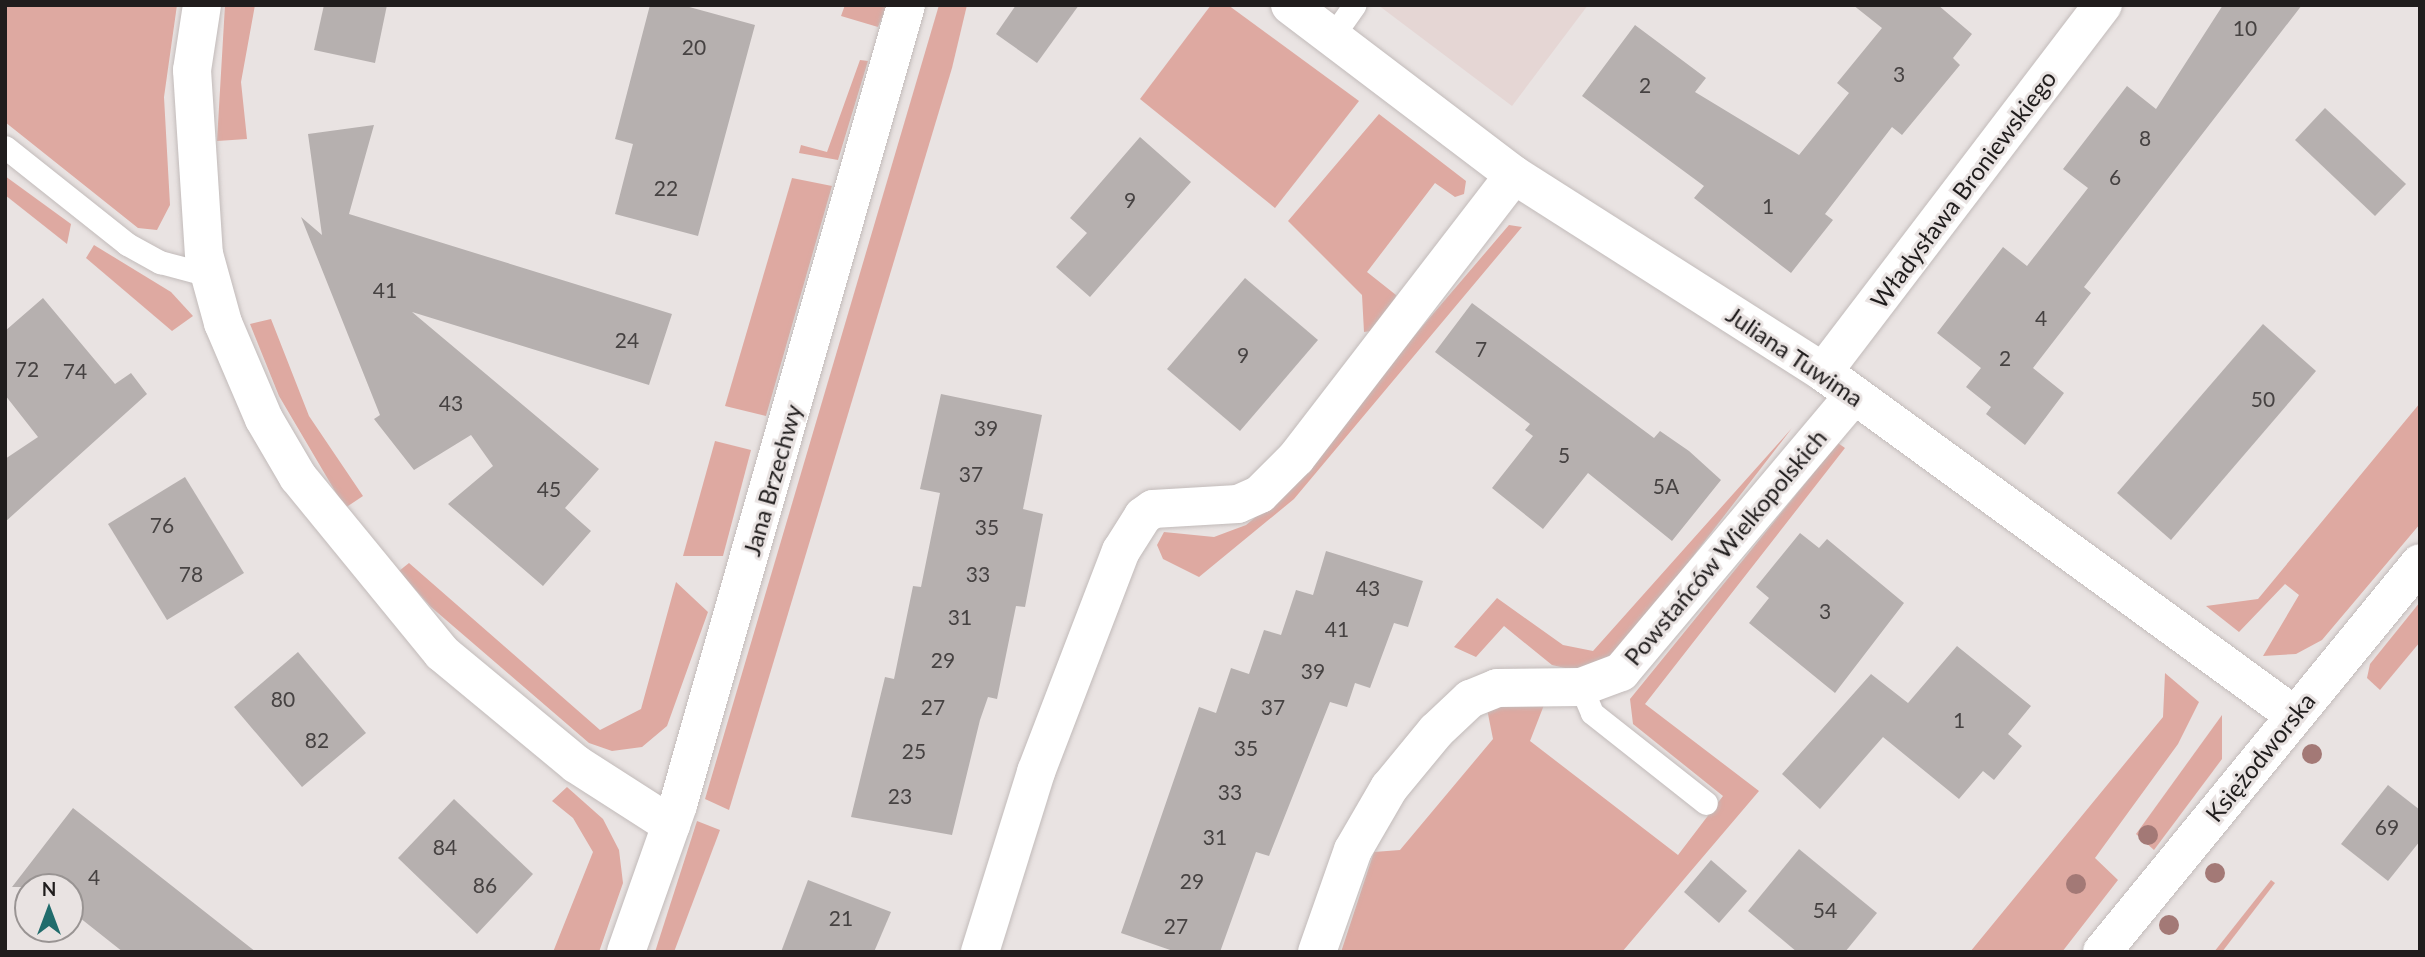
<!DOCTYPE html>
<meta charset="utf-8">
<style>
body{margin:0}
#map{position:relative;width:2425px;height:957px;overflow:hidden;background:#e9e3e2;font-family:Lato,sans-serif}
div>[style]{position:absolute}
.built>*{inset:0;background:#e5d6d4}
.green>*{inset:0;background:#dea9a1}
.building>*{inset:0;background:#b6b0af}
.roads{filter:drop-shadow(0 0 2px #c2bbba) drop-shadow(0 0 2px #c2bbba)}
.lane>*{height:23px;margin:-11.5px;padding:0 11.5px;transform-origin:11.5px;border-radius:11.5px;background:#fff}
.street>*{height:38px;margin:-19px;padding:0 19px;transform-origin:19px;border-radius:19px;background:#fff}
.secondary>*{height:38px;margin:-19px;padding:0 19px;transform-origin:19px;border-radius:19px;background:#fff}
.trees>*{width:20px;height:20px;margin:-10px;border-radius:50%;background:#a37976}
span{translate:-50% -50%;white-space:nowrap;text-align:center;line-height:1.15;-webkit-text-stroke:6px #e9e3e2;paint-order:stroke}
.number-label{font-size:21px;color:#464242}
.number-label span{-webkit-text-stroke-width:0}
.street-label{font-size:24px;color:#201d1d}
.frame{position:absolute;inset:0;border:7px solid #201d1d;pointer-events:none}
.north{position:absolute;left:14px;top:873px;width:70px;height:70px;box-sizing:border-box;background:#e9e3e2;border:2px solid #999493;border-radius:50%;rotate:0deg;font-size:19px;font-weight:700;line-height:28px;text-align:center;color:#201d1d}
.north::after{content:'';display:block;margin:auto;width:24px;height:32px;background:#216c6c;clip-path:polygon(50% 0,100% 100%,50% 72%,0 100%)}
</style>
<div id="map">
<div class="built">
<i style="clip-path:polygon(1378px 5px,1588px 5px,1512px 106px)"></i>
</div>
<div class="green">
<i style="clip-path:polygon(5px 5px,177px 5px,164px 97px,170px 205px,157px 230px,138px 228px,5px 122px)"></i>
<i style="clip-path:polygon(225px 5px,255px 5px,241px 82px,247px 139px,217px 141px)"></i>
<i style="clip-path:polygon(845px 5px,887px 5px,878px 27px,841px 16px)"></i>
<i style="clip-path:polygon(939px 5px,967px 5px,952px 68px,729px 810px,705px 799px)"></i>
<i style="clip-path:polygon(1211px 5px,1228px 5px,1359px 101px,1275px 208px,1140px 99px)"></i>
<i style="clip-path:polygon(860px 60px,868px 61px,838px 160px,799px 153px,801px 145px,827px 152px)"></i>
<i style="clip-path:polygon(1379px 114px,1466px 181px,1464px 194px,1455px 197px,1435px 183px,1367px 272px,1396px 295px,1394px 311px,1378px 330px,1364px 332px,1362px 295px,1288px 221px)"></i>
<i style="clip-path:polygon(5px 176px,71px 224px,67px 244px,5px 195px)"></i>
<i style="clip-path:polygon(792px 178px,832px 186px,766px 416px,725px 406px)"></i>
<i style="clip-path:polygon(1509px 225px,1522px 227px,1294px 499px,1199px 577px,1163px 559px,1157px 545px,1164px 532px,1214px 537px,1246px 525px,1269px 506px)"></i>
<i style="clip-path:polygon(94px 245px,171px 292px,193px 316px,172px 331px,86px 258px)"></i>
<i style="clip-path:polygon(271px 319px,309px 416px,363px 496px,345px 508px,279px 396px,250px 324px)"></i>
<i style="clip-path:polygon(2420px 403px,2420px 524px,2322px 640px,2296px 654px,2263px 656px,2299px 595px,2285px 584px,2239px 632px,2206px 606px,2258px 599px)"></i>
<i style="clip-path:polygon(1792px 428px,1609px 665px,1578px 671px,1552px 665px,1504px 626px,1476px 657px,1454px 647px,1497px 598px,1563px 645px,1593px 651px)"></i>
<i style="clip-path:polygon(715px 441px,751px 450px,723px 556px,683px 556px)"></i>
<i style="clip-path:polygon(1838px 443px,1845px 448px,1645px 704px,1759px 791px,1622px 952px,1341px 952px,1374px 852px,1400px 850px,1493px 739px,1487px 709px,1500px 702px,1544px 705px,1530px 741px,1678px 855px,1723px 796px,1633px 724px,1630px 699px)"></i>
<i style="clip-path:polygon(409px 563px,600px 730px,641px 709px,676px 582px,708px 612px,667px 726px,642px 747px,612px 751px,589px 743px,431px 607px,399px 571px)"></i>
<i style="clip-path:polygon(2420px 602px,2420px 642px,2380px 690px,2367px 678px,2370px 664px)"></i>
<i style="clip-path:polygon(2165px 673px,2199px 702px,2178px 744px,2095px 858px,2118px 880px,2062px 952px,1970px 952px,2163px 717px)"></i>
<i style="clip-path:polygon(2222px 715px,2222px 759px,2154px 850px,2136px 834px)"></i>
<i style="clip-path:polygon(567px 787px,603px 819px,619px 850px,623px 883px,599px 952px,553px 952px,593px 852px,573px 818px,552px 801px)"></i>
<i style="clip-path:polygon(697px 821px,720px 830px,674px 952px,655px 952px)"></i>
<i style="clip-path:polygon(2271px 880px,2275px 883px,2222px 952px,2214px 952px)"></i>
</div>
<div class="building">
<i style="clip-path:polygon(324px 5px,387px 5px,375px 63px,314px 50px)"></i>
<i style="clip-path:polygon(650px 5px,682px 5px,755px 25px,698px 236px,615px 214px,633px 144px,615px 139px)"></i>
<i style="clip-path:polygon(1016px 5px,1079px 5px,1037px 63px,996px 34px)"></i>
<i style="clip-path:polygon(1853px 5px,1938px 5px,1972px 34px,1953px 58px,1960px 65px,1902px 135px,1892px 127px,1825px 214px,1833px 220px,1791px 273px,1694px 198px,1704px 186px,1582px 96px,1635px 25px,1706px 78px,1695px 92px,1799px 155px,1849px 93px,1837px 83px,1882px 28px)"></i>
<i style="clip-path:polygon(2223px 5px,2302px 5px,2084px 287px,2091px 293px,2033px 368px,2064px 393px,2025px 445px,1986px 414px,1991px 407px,1966px 387px,1981px 368px,1937px 333px,2003px 247px,2027px 266px,2088px 188px,2063px 169px,2127px 86px,2156px 109px)"></i>
<i style="clip-path:polygon(2325px 108px,2406px 184px,2375px 216px,2295px 140px)"></i>
<i style="clip-path:polygon(374px 125px,349px 214px,672px 314px,649px 385px,412px 312px,599px 469px,565px 508px,591px 531px,543px 586px,448px 504px,493px 466px,471px 435px,414px 470px,374px 419px,380px 415px,301px 217px,322px 235px,308px 134px)"></i>
<i style="clip-path:polygon(1140px 137px,1191px 182px,1090px 297px,1056px 267px,1087px 233px,1070px 218px)"></i>
<i style="clip-path:polygon(1245px 278px,1318px 340px,1240px 431px,1167px 369px)"></i>
<i style="clip-path:polygon(43px 298px,115px 384px,131px 373px,147px 394px,5px 522px,5px 459px,38px 437px,5px 395px,5px 331px)"></i>
<i style="clip-path:polygon(1472px 303px,1654px 438px,1660px 431px,1689px 451px,1721px 480px,1672px 541px,1588px 473px,1543px 529px,1492px 488px,1533px 436px,1525px 430px,1530px 424px,1435px 352px)"></i>
<i style="clip-path:polygon(2263px 324px,2316px 371px,2171px 540px,2117px 493px)"></i>
<i style="clip-path:polygon(941px 394px,1042px 415px,1023px 509px,1043px 514px,1025px 607px,1016px 606px,997px 699px,988px 697px,980px 720px,952px 835px,851px 817px,885px 677px,894px 679px,913px 586px,921px 587px,940px 493px,920px 489px)"></i>
<i style="clip-path:polygon(185px 477px,244px 573px,167px 620px,108px 524px)"></i>
<i style="clip-path:polygon(1800px 533px,1819px 548px,1827px 539px,1904px 603px,1835px 693px,1749px 623px,1769px 598px,1756px 587px)"></i>
<i style="clip-path:polygon(1326px 551px,1423px 581px,1408px 627px,1394px 623px,1370px 688px,1355px 683px,1347px 707px,1330px 702px,1269px 856px,1256px 852px,1220px 952px,1176px 952px,1121px 933px,1199px 707px,1216px 713px,1231px 668px,1249px 674px,1264px 630px,1281px 635px,1296px 590px,1313px 595px)"></i>
<i style="clip-path:polygon(1957px 646px,2031px 706px,2008px 734px,2022px 746px,1994px 780px,1983px 771px,1959px 799px,1883px 737px,1820px 809px,1782px 774px,1871px 674px,1908px 703px)"></i>
<i style="clip-path:polygon(298px 652px,366px 733px,302px 787px,234px 707px)"></i>
<i style="clip-path:polygon(2388px 785px,2420px 810px,2420px 841px,2388px 881px,2341px 844px)"></i>
<i style="clip-path:polygon(454px 799px,533px 874px,477px 934px,398px 858px)"></i>
<i style="clip-path:polygon(73px 808px,256px 952px,123px 952px,70px 910px,70px 887px,12px 887px)"></i>
<i style="clip-path:polygon(1799px 849px,1877px 913px,1845px 952px,1797px 952px,1748px 911px)"></i>
<i style="clip-path:polygon(1711px 860px,1747px 891px,1719px 923px,1684px 892px)"></i>
<i style="clip-path:polygon(808px 880px,891px 912px,874px 952px,781px 952px)"></i>
</div>
<div class="roads">
<div class="lane">
<i style="left:1332px;top:37px;width:39px;rotate:-55deg"></i>
<i style="left:5px;top:147px;width:156px;rotate:38.5deg"></i>
<i style="left:127px;top:244px;width:38px;rotate:29deg"></i>
<i style="left:160px;top:262px;width:51px;rotate:14.9deg"></i>
<i style="left:1581px;top:687px;width:28px;rotate:67deg"></i>
<i style="left:1592px;top:713px;width:145px;rotate:38.3deg"></i>
</div>
<div class="street">
<i style="left:202px;top:5px;width:66px;rotate:98.7deg"></i>
<i style="left:192px;top:70px;width:184px;rotate:86.3deg"></i>
<i style="left:204px;top:254px;width:72px;rotate:74.6deg"></i>
<i style="left:223px;top:323px;width:104px;rotate:66.9deg"></i>
<i style="left:264px;top:419px;width:67px;rotate:59.6deg"></i>
<i style="left:298px;top:477px;width:227px;rotate:50.7deg"></i>
<i style="left:442px;top:653px;width:174px;rotate:39.6deg"></i>
<i style="left:576px;top:764px;width:113px;rotate:32.7deg"></i>
<i style="left:1290px;top:5px;width:281px;rotate:37.2deg"></i>
<i style="left:1514px;top:175px;width:366px;rotate:32.5deg"></i>
<i style="left:1823px;top:372px;width:583px;rotate:36.06deg"></i>
<i style="left:1823px;top:372px;width:462px;rotate:-52.7deg"></i>
<i style="left:626px;top:952px;width:156px;rotate:-70.5deg"></i>
<i style="left:678px;top:805px;width:832px;rotate:-74.09deg"></i>
<i style="left:980px;top:952px;width:189px;rotate:-72.7deg"></i>
<i style="left:1036px;top:772px;width:237px;rotate:-69deg"></i>
<i style="left:1121px;top:551px;width:41px;rotate:-57.8deg"></i>
<i style="left:1143px;top:516px;width:12px;rotate:-35deg"></i>
<i style="left:1153px;top:509px;width:85px;rotate:-3.4deg"></i>
<i style="left:1238px;top:504px;width:24px;rotate:-24deg"></i>
<i style="left:1260px;top:494px;width:51px;rotate:-45deg"></i>
<i style="left:1296px;top:458px;width:357px;rotate:-52.4deg"></i>
<i style="left:1317px;top:952px;width:108px;rotate:-70.6deg"></i>
<i style="left:1353px;top:850px;width:72px;rotate:-59.9deg"></i>
<i style="left:1389px;top:788px;width:74px;rotate:-50.5deg"></i>
<i style="left:1436px;top:731px;width:47px;rotate:-43.3deg"></i>
<i style="left:1470px;top:699px;width:29px;rotate:-22deg"></i>
<i style="left:1497px;top:688px;width:84px;rotate:-0.7deg"></i>
<i style="left:1581px;top:687px;width:43px;rotate:-20.6deg"></i>
<i style="left:1621px;top:672px;width:362px;rotate:-49.9deg"></i>
</div>
<div class="secondary">
<i style="left:2102px;top:952px;width:502px;rotate:-50.73deg"></i>
</div>
</div>
<div class="trees">
<i style="left:2312px;top:754px"></i>
<i style="left:2148px;top:835px"></i>
<i style="left:2215px;top:873px"></i>
<i style="left:2076px;top:884px"></i>
<i style="left:2169px;top:925px"></i>
</div>
<div class="number-label">
<span style="left:2245px;top:28px">10</span>
<span style="left:694px;top:47px">20</span>
<span style="left:1899px;top:74px">3</span>
<span style="left:1645px;top:85px">2</span>
<span style="left:2145px;top:138px">8</span>
<span style="left:2115px;top:177px">6</span>
<span style="left:666px;top:188px">22</span>
<span style="left:1130px;top:200px">9</span>
<span style="left:1768px;top:206px">1</span>
<span style="left:385px;top:290px">41</span>
<span style="left:2041px;top:318px">4</span>
<span style="left:627px;top:340px">24</span>
<span style="left:1481px;top:349px">7</span>
<span style="left:1243px;top:355px">9</span>
<span style="left:2005px;top:358px">2</span>
<span style="left:27px;top:369px">72</span>
<span style="left:75px;top:371px">74</span>
<span style="left:2263px;top:399px">50</span>
<span style="left:451px;top:403px">43</span>
<span style="left:986px;top:428px">39</span>
<span style="left:1564px;top:455px">5</span>
<span style="left:971px;top:474px">37</span>
<span style="left:1666px;top:486px">5A</span>
<span style="left:549px;top:489px">45</span>
<span style="left:162px;top:525px">76</span>
<span style="left:987px;top:527px">35</span>
<span style="left:191px;top:574px">78</span>
<span style="left:978px;top:574px">33</span>
<span style="left:1368px;top:588px">43</span>
<span style="left:1825px;top:611px">3</span>
<span style="left:960px;top:617px">31</span>
<span style="left:1337px;top:629px">41</span>
<span style="left:943px;top:660px">29</span>
<span style="left:1313px;top:671px">39</span>
<span style="left:283px;top:699px">80</span>
<span style="left:933px;top:707px">27</span>
<span style="left:1273px;top:707px">37</span>
<span style="left:1959px;top:720px">1</span>
<span style="left:317px;top:740px">82</span>
<span style="left:1246px;top:748px">35</span>
<span style="left:914px;top:751px">25</span>
<span style="left:1230px;top:792px">33</span>
<span style="left:900px;top:796px">23</span>
<span style="left:2387px;top:827px">69</span>
<span style="left:1215px;top:837px">31</span>
<span style="left:445px;top:847px">84</span>
<span style="left:94px;top:877px">4</span>
<span style="left:1192px;top:881px">29</span>
<span style="left:485px;top:885px">86</span>
<span style="left:1825px;top:910px">54</span>
<span style="left:841px;top:918px">21</span>
<span style="left:1176px;top:926px">27</span>
</div>
<div class="street-label">
<span style="left:1963px;top:189px;rotate:-53deg">Władysława Broniewskiego</span>
<span style="left:1795px;top:356px;rotate:34deg">Juliana Tuwima</span>
<span style="left:772px;top:480px;rotate:-74deg">Jana Brzechwy</span>
<span style="left:1725px;top:547px;rotate:-50deg">Powstańców Wielkopolskich</span>
<span style="left:2260px;top:757px;rotate:-51deg">Księżodworska</span>
</div>
<div class="frame"></div>
<div class="north">N</div>
</div>
